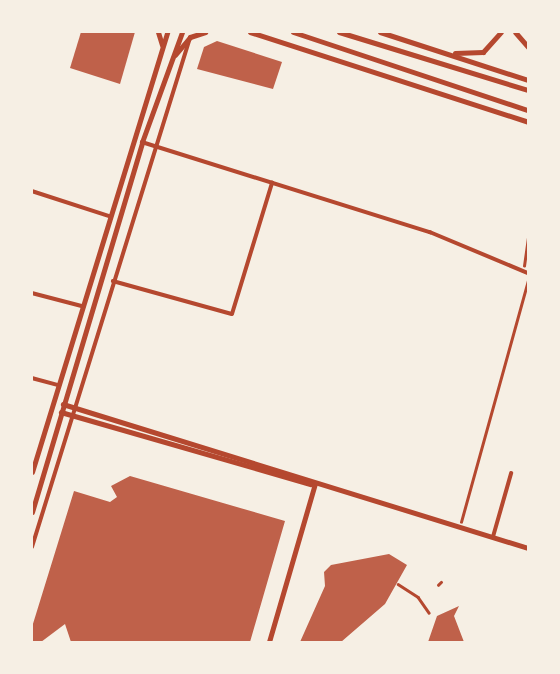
<!DOCTYPE html>
<style>
body{margin:0}
#map{position:relative;width:560px;height:674px;overflow:hidden;background:#f6efe4;font-family:Arial,sans-serif}
div>[style]{position:absolute}
.building>*{inset:0;background:#bf614a}
.pedestrian>*{height:2.5px;margin:-1.25px;padding:0 1.25px;transform-origin:1.25px;border-radius:1.25px;background:#b5482f}
.minor>*{height:3.5px;margin:-1.75px;padding:0 1.75px;transform-origin:1.75px;border-radius:1.75px;background:#b5482f}
.tertiary>*{height:4.5px;margin:-2.25px;padding:0 2.25px;transform-origin:2.25px;border-radius:2.25px;background:#b5482f}
.secondary>*{height:5px;margin:-2.5px;padding:0 2.5px;transform-origin:2.5px;border-radius:2.5px;background:#b5482f}
.primary>*{height:5px;margin:-2.5px;padding:0 2.5px;transform-origin:2.5px;border-radius:2.5px;background:#b5482f}
span{translate:-50% -50%;white-space:nowrap;text-align:center;line-height:1.15;-webkit-text-stroke:7px #f6efe4;paint-order:stroke}
.frame{position:absolute;inset:0;border:33px solid #f6efe4;pointer-events:none}
</style>
<div id="map">
<div class="building">
<i style="clip-path:polygon(81px 32px,135px 32px,120px 84px,70px 68px)"></i>
<i style="clip-path:polygon(217px 41px,282px 62px,273px 89px,197px 69px,204px 47px)"></i>
<i style="clip-path:polygon(130px 476px,285px 521px,250px 642px,71px 642px,65px 624px,41px 642px,32px 642px,32px 627px,74px 491px,110px 502px,117px 497px,111px 486px)"></i>
<i style="clip-path:polygon(389px 554px,407px 565px,385px 604px,341px 642px,300px 642px,325px 586px,324px 572px,331px 565px)"></i>
<i style="clip-path:polygon(459px 606px,454px 616px,464px 642px,428px 642px,437px 616px)"></i>
</div>
<div class="pedestrian">
<i style="left:524px;top:266px;width:30px;rotate:-82deg"></i>
<i style="left:461px;top:522px;width:251px;rotate:-74.5deg"></i>
<i style="left:398px;top:584px;width:24px;rotate:33deg"></i>
<i style="left:418px;top:597px;width:19px;rotate:55deg"></i>
<i style="left:438px;top:585px;width:4px;rotate:-45deg"></i>
</div>
<div class="minor">
<i style="left:142px;top:142px;width:302px;rotate:17.4deg"></i>
<i style="left:430px;top:232px;width:106px;rotate:22.7deg"></i>
<i style="left:32px;top:191px;width:81px;rotate:18deg"></i>
<i style="left:113px;top:281px;width:123px;rotate:15.5deg"></i>
<i style="left:232px;top:314px;width:137px;rotate:-73deg"></i>
<i style="left:32px;top:293px;width:52px;rotate:14.6deg"></i>
<i style="left:32px;top:378px;width:27px;rotate:15deg"></i>
<i style="left:493px;top:537px;width:66px;rotate:-74.1deg"></i>
<i style="left:32px;top:547px;width:533px;rotate:-72.76deg"></i>
</div>
<div class="tertiary">
<i style="left:63px;top:404px;width:487px;rotate:17.2deg"></i>
<i style="left:61px;top:412px;width:260px;rotate:16.1deg"></i>
<i style="left:269px;top:642px;width:165px;rotate:-73.8deg"></i>
</div>
<div class="secondary">
<i style="left:158px;top:32px;width:14px;rotate:73deg"></i>
<i style="left:250px;top:32px;width:292px;rotate:17.9deg"></i>
<i style="left:380px;top:32px;width:156px;rotate:18deg"></i>
<i style="left:515px;top:32px;width:20px;rotate:49deg"></i>
<i style="left:455px;top:53px;width:28px;rotate:-2deg"></i>
<i style="left:483px;top:52px;width:27px;rotate:-48deg"></i>
<i style="left:175px;top:55px;width:23px;rotate:-50deg"></i>
<i style="left:190px;top:37px;width:16px;rotate:-18deg"></i>
<i style="left:32px;top:472px;width:460px;rotate:-72.9deg"></i>
<i style="left:32px;top:512px;width:386px;rotate:-73.4deg"></i>
<i style="left:142px;top:142px;width:117px;rotate:-70deg"></i>
</div>
<div class="primary">
<i style="left:293px;top:32px;width:248px;rotate:18.4deg"></i>
<i style="left:339px;top:32px;width:198px;rotate:17.1deg"></i>
</div>
<div class="frame"></div>
</div>
